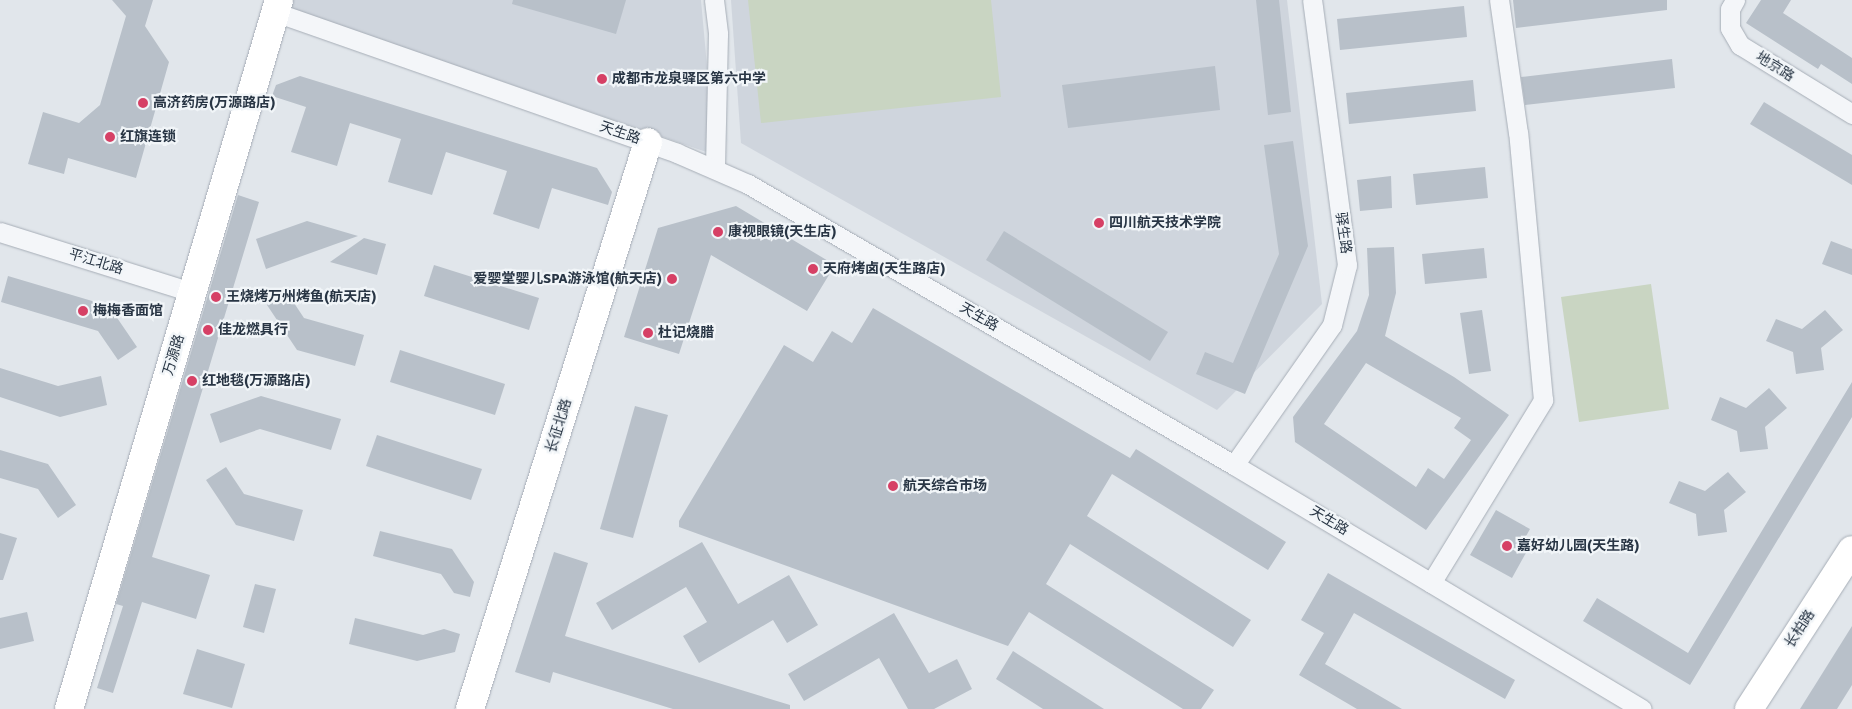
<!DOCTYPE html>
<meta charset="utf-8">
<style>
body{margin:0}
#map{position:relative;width:1852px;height:709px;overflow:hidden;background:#e1e6eb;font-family:Signika,"Noto Sans SC",sans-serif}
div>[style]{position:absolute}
.built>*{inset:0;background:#cfd5dd}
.green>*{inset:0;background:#c9d5c2}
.building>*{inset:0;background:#b8c0c9}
.roads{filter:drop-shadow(0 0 1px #a6adb6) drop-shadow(0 0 1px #a6adb6)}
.street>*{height:19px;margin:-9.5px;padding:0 9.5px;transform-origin:9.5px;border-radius:9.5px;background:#f4f6f9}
.secondary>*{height:28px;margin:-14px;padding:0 14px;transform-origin:14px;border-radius:14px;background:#fff}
.dots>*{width:14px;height:14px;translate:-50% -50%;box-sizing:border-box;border:2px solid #f1f5f8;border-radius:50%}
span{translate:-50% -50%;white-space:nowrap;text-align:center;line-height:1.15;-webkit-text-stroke:4.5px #f1f5f8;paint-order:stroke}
.street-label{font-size:14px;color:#283544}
.poi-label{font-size:14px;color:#283544;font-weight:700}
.left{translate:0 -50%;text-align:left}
.right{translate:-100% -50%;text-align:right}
</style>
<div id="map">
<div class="built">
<i style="clip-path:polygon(279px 0,701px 0,715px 155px,278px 4px)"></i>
<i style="clip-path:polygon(731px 0,1287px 0,1322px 304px,1217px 410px,741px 143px)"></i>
</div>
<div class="green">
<i style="clip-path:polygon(748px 0,991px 0,1001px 97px,761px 123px)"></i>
<i style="clip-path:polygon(1651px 284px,1669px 409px,1579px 422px,1561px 297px)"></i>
</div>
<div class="building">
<i style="clip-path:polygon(112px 0,153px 0,145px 26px,169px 62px,136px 178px,68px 158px,64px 174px,28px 164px,43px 112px,79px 123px,100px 105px,126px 16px)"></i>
<i style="clip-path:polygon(513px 0,626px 0,616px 34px,512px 4px)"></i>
<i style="clip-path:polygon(1256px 0,1279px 0,1291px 112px,1268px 115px)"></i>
<i style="clip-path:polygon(1513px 0,1667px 0,1667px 10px,1516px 28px)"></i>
<i style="clip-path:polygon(1761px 0,1791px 0,1783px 13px,1852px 58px,1852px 84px,1821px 64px,1818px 69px,1746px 23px)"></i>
<i style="clip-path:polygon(1464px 6px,1467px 37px,1340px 50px,1337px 19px)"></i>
<i style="clip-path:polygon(1672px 59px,1675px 88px,1525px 105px,1521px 77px)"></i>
<i style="clip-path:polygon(1215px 66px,1220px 110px,1068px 128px,1062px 85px)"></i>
<i style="clip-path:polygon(300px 76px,597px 168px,612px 192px,608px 205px,552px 188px,539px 229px,493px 214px,507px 171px,446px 152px,432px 195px,388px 182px,401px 139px,350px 123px,337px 166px,291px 152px,306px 107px,272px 96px,276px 85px)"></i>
<i style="clip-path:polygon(1473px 80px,1476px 111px,1349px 124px,1346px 93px)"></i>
<i style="clip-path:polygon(1764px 102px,1852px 155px,1852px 185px,1750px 124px)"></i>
<i style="clip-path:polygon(1293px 141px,1308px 246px,1245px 394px,1196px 374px,1205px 352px,1233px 363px,1279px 254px,1264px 145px)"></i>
<i style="clip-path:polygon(1485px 167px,1488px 198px,1416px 205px,1413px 174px)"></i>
<i style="clip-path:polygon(1391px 176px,1392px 208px,1360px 211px,1357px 180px)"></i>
<i style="clip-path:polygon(238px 195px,259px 202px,152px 557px,210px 575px,196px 619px,142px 602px,113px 693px,97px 688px,123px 606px,116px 604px)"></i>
<i style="clip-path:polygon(736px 206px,835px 265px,807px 311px,711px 255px,679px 354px,624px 337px,658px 228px)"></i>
<i style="clip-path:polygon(307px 221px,358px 236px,266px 269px,256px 239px)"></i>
<i style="clip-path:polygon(1004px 231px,1168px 332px,1150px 361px,986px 260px)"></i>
<i style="clip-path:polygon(364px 238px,386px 244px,377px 275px,330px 262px)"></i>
<i style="clip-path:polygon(1831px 241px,1852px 249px,1852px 275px,1822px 264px)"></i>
<i style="clip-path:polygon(evenodd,1394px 247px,1396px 293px,1385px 336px,1454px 377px,1509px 415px,1426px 530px,1295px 442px,1293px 417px,1357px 331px,1369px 295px,1367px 248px,1394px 247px,1366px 363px,1461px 418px,1454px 428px,1471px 440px,1444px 479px,1428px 468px,1416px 487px,1324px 424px,1366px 363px)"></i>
<i style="clip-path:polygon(1484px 248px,1487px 278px,1425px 284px,1422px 254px)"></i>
<i style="clip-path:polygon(434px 265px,539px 298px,529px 330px,424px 296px)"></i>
<i style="clip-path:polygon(8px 276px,109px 306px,137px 347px,118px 360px,98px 331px,1px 302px)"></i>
<i style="clip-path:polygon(286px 291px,304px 318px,364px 335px,355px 366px,297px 350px,267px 305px)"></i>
<i style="clip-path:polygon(873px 308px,1130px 458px,1136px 449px,1286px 542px,1268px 570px,1112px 474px,1087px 516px,1251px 620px,1233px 647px,1070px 544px,1046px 584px,1214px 690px,1201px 709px,1183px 709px,1029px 612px,1008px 646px,679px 527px,679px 521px,784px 345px,813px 362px,832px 331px,852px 343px)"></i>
<i style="clip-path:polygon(1482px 310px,1491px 371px,1469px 374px,1460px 313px)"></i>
<i style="clip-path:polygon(1825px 310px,1843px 330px,1821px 348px,1824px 370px,1796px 374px,1793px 352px,1766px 341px,1776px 319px,1802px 329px)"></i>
<i style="clip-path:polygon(400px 350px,505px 384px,495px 415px,390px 382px)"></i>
<i style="clip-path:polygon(0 368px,58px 386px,101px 376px,107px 405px,60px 417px,0 397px)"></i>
<i style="clip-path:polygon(1852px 382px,1852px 417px,1690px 685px,1583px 621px,1597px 598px,1688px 653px)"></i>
<i style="clip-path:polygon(1769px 388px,1787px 408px,1765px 427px,1768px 449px,1740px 452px,1737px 431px,1711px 420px,1720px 397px,1746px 408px)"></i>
<i style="clip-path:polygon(261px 396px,341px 419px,331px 450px,260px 429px,220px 443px,210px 414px)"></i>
<i style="clip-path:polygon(635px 406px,668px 415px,633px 538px,600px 529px)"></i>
<i style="clip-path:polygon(377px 435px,482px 469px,471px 500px,366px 466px)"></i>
<i style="clip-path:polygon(0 450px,48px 464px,76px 505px,58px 518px,38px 489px,0 478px)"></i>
<i style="clip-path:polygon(226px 467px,244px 494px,303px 510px,294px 541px,236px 525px,206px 480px)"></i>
<i style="clip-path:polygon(1728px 472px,1746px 492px,1724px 510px,1727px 532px,1698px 536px,1696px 514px,1669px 503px,1679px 481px,1705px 491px)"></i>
<i style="clip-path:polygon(1496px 510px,1530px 529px,1525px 538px,1532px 542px,1512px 578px,1470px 555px)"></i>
<i style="clip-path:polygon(380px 531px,452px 549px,474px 582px,470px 597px,454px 593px,441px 574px,373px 556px)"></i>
<i style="clip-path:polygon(0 533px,17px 538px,3px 580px,0 580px)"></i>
<i style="clip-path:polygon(702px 542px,738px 604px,789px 575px,818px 625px,787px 643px,773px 620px,699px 663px,683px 636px,707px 622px,686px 587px,612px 630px,596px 603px)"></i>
<i style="clip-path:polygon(554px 552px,588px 563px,565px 636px,790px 705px,790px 709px,673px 709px,553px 672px,550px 683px,515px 672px)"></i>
<i style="clip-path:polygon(1328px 573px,1515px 680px,1505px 699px,1354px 613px,1325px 664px,1402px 709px,1357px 709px,1299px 675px,1324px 633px,1301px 620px)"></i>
<i style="clip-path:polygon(255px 584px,276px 589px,264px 633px,243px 627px)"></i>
<i style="clip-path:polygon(27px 612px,34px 641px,0 649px,0 618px)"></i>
<i style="clip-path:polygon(894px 613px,929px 673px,957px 659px,972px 689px,934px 709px,908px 709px,879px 658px,804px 701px,788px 674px)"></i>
<i style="clip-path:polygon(355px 618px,423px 635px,444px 629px,460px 634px,455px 652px,417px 661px,349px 644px)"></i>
<i style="clip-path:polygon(1852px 626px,1852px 685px,1837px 709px,1800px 709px)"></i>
<i style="clip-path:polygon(197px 649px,245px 664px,232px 708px,183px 694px)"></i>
<i style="clip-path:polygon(1013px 651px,1104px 709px,1043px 709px,996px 679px)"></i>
</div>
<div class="roads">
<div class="street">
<i style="left:714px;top:0;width:34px;rotate:83deg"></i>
<i style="left:718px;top:34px;width:135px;rotate:91.3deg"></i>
<i style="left:1735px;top:0;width:10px;rotate:119deg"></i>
<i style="left:1730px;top:9px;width:19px;rotate:90deg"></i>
<i style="left:1730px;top:28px;width:20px;rotate:60deg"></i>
<i style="left:1740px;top:45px;width:132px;rotate:31.6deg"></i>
<i style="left:275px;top:12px;width:426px;rotate:19.3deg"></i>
<i style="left:677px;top:153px;width:77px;rotate:23.6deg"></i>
<i style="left:748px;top:184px;width:561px;rotate:30.04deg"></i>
<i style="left:1234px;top:465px;width:475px;rotate:30.9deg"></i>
<i style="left:0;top:232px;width:201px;rotate:17.4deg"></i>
<i style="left:1234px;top:465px;width:171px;rotate:-55deg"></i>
<i style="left:1332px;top:325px;width:62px;rotate:-76deg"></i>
<i style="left:1347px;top:265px;width:267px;rotate:-97.5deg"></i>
<i style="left:1431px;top:583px;width:215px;rotate:-58.5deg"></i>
<i style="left:1543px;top:400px;width:268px;rotate:-95.3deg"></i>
<i style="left:1518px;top:133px;width:134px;rotate:-98.1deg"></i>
</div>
<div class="secondary">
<i style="left:69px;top:709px;width:739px;rotate:-73.5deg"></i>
<i style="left:470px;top:709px;width:594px;rotate:-72.57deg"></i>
<i style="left:1749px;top:709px;width:189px;rotate:-57.1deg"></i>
</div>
</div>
<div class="dots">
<i style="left:602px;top:79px;background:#d64065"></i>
<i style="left:143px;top:103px;background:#d64065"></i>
<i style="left:110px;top:137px;background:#d64065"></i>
<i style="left:1099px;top:223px;background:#d64065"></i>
<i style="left:718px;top:232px;background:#d64065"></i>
<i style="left:813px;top:269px;background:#d64065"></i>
<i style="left:672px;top:279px;background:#d64065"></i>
<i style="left:216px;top:297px;background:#d64065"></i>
<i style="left:83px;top:311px;background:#d64065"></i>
<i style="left:208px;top:330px;background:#d64065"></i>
<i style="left:648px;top:333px;background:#d64065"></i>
<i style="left:192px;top:381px;background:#d64065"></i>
<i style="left:893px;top:486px;background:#d64065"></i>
<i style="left:1507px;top:546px;background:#d64065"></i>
</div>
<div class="street-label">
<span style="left:1775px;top:67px;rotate:32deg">地京路</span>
<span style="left:620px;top:133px;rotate:19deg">天生路</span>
<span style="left:1343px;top:233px;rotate:82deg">驿生路</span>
<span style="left:96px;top:262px;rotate:17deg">平江北路</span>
<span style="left:979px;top:317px;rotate:30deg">天生路</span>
<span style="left:174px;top:355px;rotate:-73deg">万源路</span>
<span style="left:559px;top:426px;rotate:-73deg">长征北路</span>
<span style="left:1329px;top:521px;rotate:31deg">天生路</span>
<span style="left:1800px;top:629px;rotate:-57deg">长柏路</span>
</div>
<div class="poi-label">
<span class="left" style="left:612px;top:79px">成都市龙泉驿区第六中学</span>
<span class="left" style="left:153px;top:103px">高济药房(万源路店)</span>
<span class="left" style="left:120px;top:137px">红旗连锁</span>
<span class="left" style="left:1109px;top:223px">四川航天技术学院</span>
<span class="left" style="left:728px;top:232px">康视眼镜(天生店)</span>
<span class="left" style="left:823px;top:269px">天府烤卤(天生路店)</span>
<span class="right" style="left:662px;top:279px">爱婴堂婴儿SPA游泳馆(航天店)</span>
<span class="left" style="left:226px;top:297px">王烧烤万州烤鱼(航天店)</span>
<span class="left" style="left:93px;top:311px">梅梅香面馆</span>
<span class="left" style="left:218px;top:330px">佳龙燃具行</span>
<span class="left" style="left:658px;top:333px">杜记烧腊</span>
<span class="left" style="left:202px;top:381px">红地毯(万源路店)</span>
<span class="left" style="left:903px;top:486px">航天综合市场</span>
<span class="left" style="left:1517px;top:546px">嘉好幼儿园(天生路)</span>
</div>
</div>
